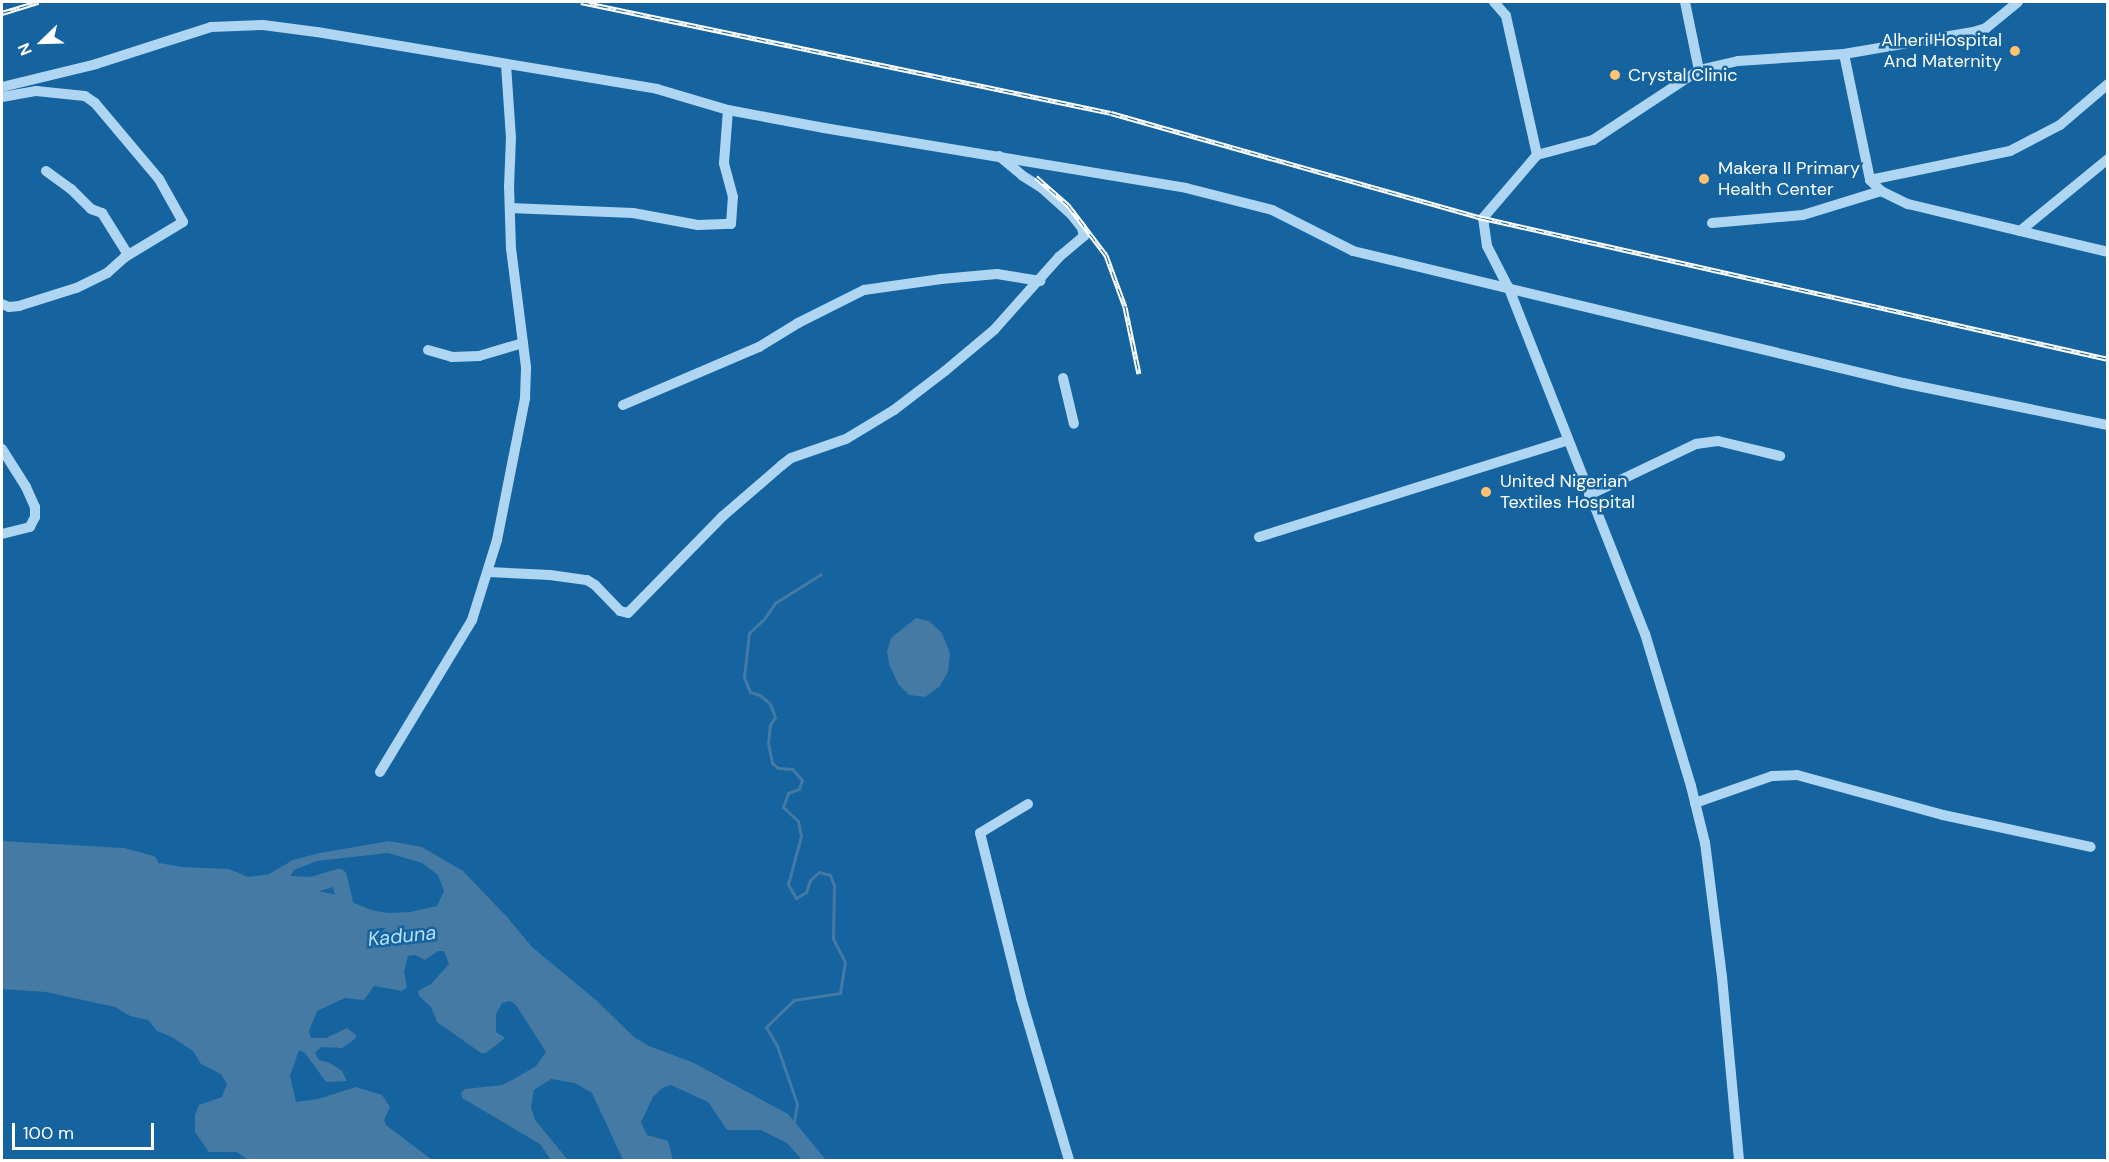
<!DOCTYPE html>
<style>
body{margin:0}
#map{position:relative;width:2109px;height:1162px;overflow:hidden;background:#15639f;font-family:"DM Sans",sans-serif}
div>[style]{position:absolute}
.water>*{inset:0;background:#447aa4}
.stream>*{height:3px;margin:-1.5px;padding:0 1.5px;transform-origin:1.5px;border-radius:1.5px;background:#447aa4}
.river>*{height:16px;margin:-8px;padding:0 8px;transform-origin:8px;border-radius:8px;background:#447aa4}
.minor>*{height:10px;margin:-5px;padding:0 5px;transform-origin:5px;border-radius:5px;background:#aed6f3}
.rail>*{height:5px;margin-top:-2.5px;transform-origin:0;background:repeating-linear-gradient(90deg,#15639f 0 9px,#fff 0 18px);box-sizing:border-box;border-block:2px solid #fff}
.dots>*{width:16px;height:16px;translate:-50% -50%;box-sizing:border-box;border:3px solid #15639f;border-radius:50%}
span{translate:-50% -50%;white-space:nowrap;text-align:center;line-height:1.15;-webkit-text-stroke:5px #15639f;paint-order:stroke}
.poi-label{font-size:18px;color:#fff}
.right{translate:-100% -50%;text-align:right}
.left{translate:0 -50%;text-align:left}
.water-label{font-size:20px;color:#badffa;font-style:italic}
.frame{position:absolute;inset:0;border:3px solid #fff;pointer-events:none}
.north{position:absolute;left:12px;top:12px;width:60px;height:60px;-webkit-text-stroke:4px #15639f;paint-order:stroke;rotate:247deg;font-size:16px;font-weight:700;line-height:24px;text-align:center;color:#fff}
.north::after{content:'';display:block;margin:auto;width:21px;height:27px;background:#fff;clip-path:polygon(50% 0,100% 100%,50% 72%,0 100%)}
.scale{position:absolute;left:12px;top:1123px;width:142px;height:27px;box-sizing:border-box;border:3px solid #fff;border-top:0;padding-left:8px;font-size:18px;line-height:21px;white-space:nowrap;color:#fff;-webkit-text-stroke:4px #15639f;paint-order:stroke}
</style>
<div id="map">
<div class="water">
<i style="clip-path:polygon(916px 618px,929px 621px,942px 633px,950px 653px,948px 672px,940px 686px,925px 697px,909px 695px,898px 684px,889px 664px,887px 652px,891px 638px)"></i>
<i style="clip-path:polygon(evenodd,389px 841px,422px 847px,463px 871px,507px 917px,532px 947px,597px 1001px,634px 1037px,649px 1046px,694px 1063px,788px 1114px,826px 1160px,802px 1160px,787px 1143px,761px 1130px,727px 1130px,708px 1102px,671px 1085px,662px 1088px,653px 1097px,641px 1122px,647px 1135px,668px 1141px,673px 1160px,623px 1160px,592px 1093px,575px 1083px,551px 1079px,534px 1090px,531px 1107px,535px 1120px,568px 1160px,551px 1160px,540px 1144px,462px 1098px,461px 1093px,465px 1089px,502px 1085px,514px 1079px,536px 1066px,546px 1052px,516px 1005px,510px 1001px,502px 1003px,496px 1014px,496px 1032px,505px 1038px,486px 1053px,481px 1053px,437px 1022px,431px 1007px,419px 996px,418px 991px,431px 984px,449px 964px,444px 951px,438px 951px,425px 960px,415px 955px,408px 956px,404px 972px,407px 987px,402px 991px,374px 986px,364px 1000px,345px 998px,317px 1011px,309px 1031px,311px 1038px,326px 1038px,347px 1028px,356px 1035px,355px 1039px,342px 1048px,321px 1047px,315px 1053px,319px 1060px,330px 1063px,342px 1071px,347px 1081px,326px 1082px,305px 1053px,299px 1050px,290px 1076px,296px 1102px,318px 1099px,356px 1087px,382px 1095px,390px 1107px,384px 1120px,386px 1125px,432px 1160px,248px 1160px,237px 1152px,209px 1152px,195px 1132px,195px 1115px,199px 1105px,222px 1097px,227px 1084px,221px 1074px,201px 1064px,193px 1051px,170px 1036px,157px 1031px,148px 1020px,130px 1016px,115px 1007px,46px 992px,2px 989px,2px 852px,130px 858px,182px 867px,229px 869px,248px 877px,269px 874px,293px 860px,320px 853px,389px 841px,388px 853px,422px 863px,438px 875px,444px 891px,437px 906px,410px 912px,388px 913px,371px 910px,333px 894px,302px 888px,289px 878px,294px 870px,317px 861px,388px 853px)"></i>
</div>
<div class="stream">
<i style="left:794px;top:1121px;width:17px;rotate:-80deg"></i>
<i style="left:797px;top:1104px;width:61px;rotate:-109deg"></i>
<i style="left:777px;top:1046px;width:22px;rotate:-120deg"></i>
<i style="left:766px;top:1027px;width:39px;rotate:-44deg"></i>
<i style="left:794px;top:1000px;width:47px;rotate:-8.7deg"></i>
<i style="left:840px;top:993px;width:31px;rotate:-81deg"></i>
<i style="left:845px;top:962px;width:27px;rotate:-117deg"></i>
<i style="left:833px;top:938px;width:53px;rotate:-88.9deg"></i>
<i style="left:834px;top:885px;width:11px;rotate:-112deg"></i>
<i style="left:830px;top:875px;width:11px;rotate:-165deg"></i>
<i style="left:819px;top:872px;width:12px;rotate:138deg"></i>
<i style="left:810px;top:880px;width:13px;rotate:108deg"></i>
<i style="left:806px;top:892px;width:12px;rotate:149deg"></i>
<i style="left:796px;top:898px;width:16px;rotate:-120deg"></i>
<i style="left:788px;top:884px;width:50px;rotate:-74.8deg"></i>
<i style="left:801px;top:836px;width:15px;rotate:-101deg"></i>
<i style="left:798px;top:821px;width:21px;rotate:-137deg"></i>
<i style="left:783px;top:807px;width:15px;rotate:-70deg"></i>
<i style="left:788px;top:793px;width:12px;rotate:-20deg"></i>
<i style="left:799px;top:789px;width:9px;rotate:-72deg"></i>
<i style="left:802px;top:780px;width:15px;rotate:-132deg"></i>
<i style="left:792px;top:769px;width:14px;rotate:-176deg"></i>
<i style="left:778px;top:768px;width:8px;rotate:-140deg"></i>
<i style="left:772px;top:763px;width:20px;rotate:-101deg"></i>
<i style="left:768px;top:743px;width:18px;rotate:-84deg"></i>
<i style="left:770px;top:725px;width:9px;rotate:-58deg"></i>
<i style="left:775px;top:717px;width:14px;rotate:-111deg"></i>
<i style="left:770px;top:704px;width:13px;rotate:-138deg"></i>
<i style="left:760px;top:695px;width:10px;rotate:-163deg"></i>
<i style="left:750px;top:692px;width:16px;rotate:-112deg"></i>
<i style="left:744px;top:677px;width:44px;rotate:-83.5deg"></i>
<i style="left:749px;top:633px;width:21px;rotate:-43deg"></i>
<i style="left:764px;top:619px;width:19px;rotate:-55deg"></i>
<i style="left:775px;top:603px;width:54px;rotate:-32.2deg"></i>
</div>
<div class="river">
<i style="left:2px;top:849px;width:121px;rotate:3.3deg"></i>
<i style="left:123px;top:856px;width:28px;rotate:15deg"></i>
<i style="left:272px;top:883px;width:40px;rotate:2.9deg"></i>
<i style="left:312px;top:885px;width:28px;rotate:-17deg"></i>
<i style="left:339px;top:877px;width:44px;rotate:76.9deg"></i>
</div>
<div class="minor">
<i style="left:1494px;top:2px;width:18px;rotate:49deg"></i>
<i style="left:1506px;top:16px;width:142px;rotate:77.4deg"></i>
<i style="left:1685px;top:2px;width:69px;rotate:78.4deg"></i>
<i style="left:1844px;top:54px;width:129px;rotate:78.3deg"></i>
<i style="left:1870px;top:180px;width:16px;rotate:45deg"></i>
<i style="left:1881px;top:191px;width:30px;rotate:26deg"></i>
<i style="left:1908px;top:204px;width:206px;rotate:13.5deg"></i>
<i style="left:2px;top:87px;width:97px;rotate:-13.7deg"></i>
<i style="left:96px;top:64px;width:121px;rotate:-17.8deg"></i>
<i style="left:211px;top:27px;width:52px;rotate:-2.2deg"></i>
<i style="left:263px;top:25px;width:54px;rotate:7.4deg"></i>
<i style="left:317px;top:32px;width:345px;rotate:9.5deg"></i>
<i style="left:657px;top:89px;width:74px;rotate:16.5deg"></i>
<i style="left:728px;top:110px;width:98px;rotate:10.6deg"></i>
<i style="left:824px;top:128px;width:367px;rotate:9.4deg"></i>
<i style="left:1186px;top:188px;width:89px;rotate:14.3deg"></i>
<i style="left:1272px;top:210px;width:91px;rotate:26.8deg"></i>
<i style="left:1353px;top:251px;width:566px;rotate:13.5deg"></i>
<i style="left:1903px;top:383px;width:209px;rotate:11.6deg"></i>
<i style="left:2px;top:97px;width:35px;rotate:-10deg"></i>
<i style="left:36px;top:91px;width:49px;rotate:5.8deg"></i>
<i style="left:85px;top:96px;width:12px;rotate:35deg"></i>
<i style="left:95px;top:103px;width:99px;rotate:49.9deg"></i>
<i style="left:159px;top:179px;width:49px;rotate:60.8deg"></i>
<i style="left:183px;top:222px;width:68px;rotate:148.9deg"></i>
<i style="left:125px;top:257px;width:24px;rotate:138deg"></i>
<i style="left:107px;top:273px;width:34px;rotate:154deg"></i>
<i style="left:76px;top:288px;width:60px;rotate:162.5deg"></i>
<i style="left:19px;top:306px;width:10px;rotate:174deg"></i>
<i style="left:9px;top:307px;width:8px;rotate:-157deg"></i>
<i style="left:46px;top:171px;width:31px;rotate:36deg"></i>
<i style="left:71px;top:189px;width:28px;rotate:45deg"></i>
<i style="left:91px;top:209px;width:12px;rotate:20deg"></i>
<i style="left:102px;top:213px;width:47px;rotate:58deg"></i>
<i style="left:127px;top:253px;width:4px;rotate:117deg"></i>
<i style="left:1870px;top:180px;width:143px;rotate:-11.7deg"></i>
<i style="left:2010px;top:151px;width:56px;rotate:-27.5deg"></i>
<i style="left:2060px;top:125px;width:63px;rotate:-40.5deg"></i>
<i style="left:510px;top:208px;width:123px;rotate:2.3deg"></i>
<i style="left:633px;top:213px;width:66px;rotate:10.5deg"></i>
<i style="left:698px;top:225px;width:33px;rotate:-2deg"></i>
<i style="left:731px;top:224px;width:27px;rotate:-86deg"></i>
<i style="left:733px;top:197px;width:35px;rotate:-105deg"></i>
<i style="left:724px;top:163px;width:53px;rotate:-85.7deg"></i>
<i style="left:1712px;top:223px;width:91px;rotate:-5deg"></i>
<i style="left:1803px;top:215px;width:82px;rotate:-17.1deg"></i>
<i style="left:2020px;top:231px;width:114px;rotate:-39.3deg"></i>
<i style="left:428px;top:350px;width:25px;rotate:16deg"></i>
<i style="left:452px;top:357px;width:27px;rotate:-2deg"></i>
<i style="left:479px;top:356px;width:46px;rotate:-16.5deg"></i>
<i style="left:1063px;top:378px;width:47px;rotate:76.6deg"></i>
<i style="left:623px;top:405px;width:148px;rotate:-23.1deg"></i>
<i style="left:759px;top:347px;width:46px;rotate:-31.6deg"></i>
<i style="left:798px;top:323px;width:74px;rotate:-26.6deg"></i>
<i style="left:864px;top:290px;width:78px;rotate:-8.1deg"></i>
<i style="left:941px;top:279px;width:56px;rotate:-5.1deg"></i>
<i style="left:997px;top:274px;width:44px;rotate:9.2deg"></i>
<i style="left:2px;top:449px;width:45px;rotate:57.7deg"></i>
<i style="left:26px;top:487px;width:22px;rotate:66deg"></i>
<i style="left:35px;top:507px;width:10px;rotate:90deg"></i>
<i style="left:35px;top:517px;width:11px;rotate:117deg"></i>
<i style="left:30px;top:527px;width:29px;rotate:166deg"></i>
<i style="left:1589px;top:495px;width:119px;rotate:-25.5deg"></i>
<i style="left:1696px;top:444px;width:22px;rotate:-8deg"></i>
<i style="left:1718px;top:441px;width:64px;rotate:13.6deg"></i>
<i style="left:1259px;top:537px;width:324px;rotate:-17.4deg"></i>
<i style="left:488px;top:572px;width:62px;rotate:2.8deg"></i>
<i style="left:550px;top:575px;width:37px;rotate:8deg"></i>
<i style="left:587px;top:580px;width:9px;rotate:32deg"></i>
<i style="left:595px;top:585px;width:36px;rotate:46deg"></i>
<i style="left:620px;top:611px;width:8px;rotate:14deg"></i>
<i style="left:628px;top:613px;width:136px;rotate:-45.6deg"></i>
<i style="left:723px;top:516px;width:78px;rotate:-40.8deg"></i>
<i style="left:782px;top:465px;width:11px;rotate:-38deg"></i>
<i style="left:791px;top:458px;width:58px;rotate:-19.1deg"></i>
<i style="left:846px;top:439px;width:56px;rotate:-31.1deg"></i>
<i style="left:894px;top:410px;width:64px;rotate:-37.4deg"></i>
<i style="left:945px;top:371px;width:64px;rotate:-39.9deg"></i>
<i style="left:994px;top:330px;width:98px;rotate:-48.3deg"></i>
<i style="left:1059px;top:257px;width:33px;rotate:-40deg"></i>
<i style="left:1084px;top:236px;width:8px;rotate:-104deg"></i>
<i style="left:1082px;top:228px;width:16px;rotate:-128deg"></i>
<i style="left:1072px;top:215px;width:40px;rotate:-138deg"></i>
<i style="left:1042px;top:188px;width:22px;rotate:-148deg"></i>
<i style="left:1023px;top:176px;width:31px;rotate:-140deg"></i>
<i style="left:380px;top:772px;width:178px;rotate:-58.8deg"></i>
<i style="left:472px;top:620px;width:84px;rotate:-72.6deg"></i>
<i style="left:497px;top:540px;width:145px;rotate:-78.8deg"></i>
<i style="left:525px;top:398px;width:31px;rotate:-88deg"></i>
<i style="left:526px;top:367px;width:119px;rotate:-97.2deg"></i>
<i style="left:511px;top:249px;width:62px;rotate:-91.8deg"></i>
<i style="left:509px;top:187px;width:49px;rotate:-87.7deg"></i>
<i style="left:511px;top:138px;width:73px;rotate:-93.9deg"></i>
<i style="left:1695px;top:803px;width:82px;rotate:-19.3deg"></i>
<i style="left:1772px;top:776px;width:25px;rotate:-2deg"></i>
<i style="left:1797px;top:775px;width:151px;rotate:15.3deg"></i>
<i style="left:1943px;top:815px;width:151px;rotate:12.2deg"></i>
<i style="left:1028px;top:804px;width:56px;rotate:148.9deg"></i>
<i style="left:980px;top:833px;width:170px;rotate:76deg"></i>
<i style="left:1021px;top:998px;width:169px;rotate:73.5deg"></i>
<i style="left:1739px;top:1160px;width:184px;rotate:-95.3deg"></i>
<i style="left:1722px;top:977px;width:135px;rotate:-97.2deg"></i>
<i style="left:1705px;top:843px;width:59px;rotate:-103.8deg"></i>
<i style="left:1691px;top:786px;width:159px;rotate:-106.8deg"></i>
<i style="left:1645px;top:634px;width:373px;rotate:-111.5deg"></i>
<i style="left:1508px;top:287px;width:46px;rotate:-117.1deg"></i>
<i style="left:1487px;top:246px;width:28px;rotate:-98deg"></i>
<i style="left:1483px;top:218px;width:83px;rotate:-49.4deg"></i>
<i style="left:1537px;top:155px;width:58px;rotate:-15deg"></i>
<i style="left:1593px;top:140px;width:127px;rotate:-33.4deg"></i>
<i style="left:1699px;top:70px;width:40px;rotate:-13deg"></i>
<i style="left:1738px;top:61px;width:106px;rotate:-3.8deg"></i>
<i style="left:1844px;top:54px;width:131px;rotate:-9.7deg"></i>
<i style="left:1973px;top:32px;width:14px;rotate:-17deg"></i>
<i style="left:1986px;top:28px;width:41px;rotate:-39.1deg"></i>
</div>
<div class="rail">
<i style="left:581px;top:2px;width:541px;rotate:11.83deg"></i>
<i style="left:1111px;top:113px;width:387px;rotate:15.8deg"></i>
<i style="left:1483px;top:218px;width:641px;rotate:12.71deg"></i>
<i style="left:2px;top:13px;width:38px;rotate:-17deg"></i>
<i style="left:1036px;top:177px;width:43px;rotate:41.2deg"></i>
<i style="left:1068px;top:205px;width:63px;rotate:52.8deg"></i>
<i style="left:1106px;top:255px;width:55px;rotate:69.9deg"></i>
<i style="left:1125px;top:307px;width:68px;rotate:78.2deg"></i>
</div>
<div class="dots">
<i style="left:2015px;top:51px;background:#ffc370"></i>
<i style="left:1615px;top:75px;background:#ffc370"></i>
<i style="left:1704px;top:179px;background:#ffc370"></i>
<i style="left:1486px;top:492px;background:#ffc370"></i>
</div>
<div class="poi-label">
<span class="right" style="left:2002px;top:51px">Alheri Hospital<br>And Maternity</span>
<span class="left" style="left:1628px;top:75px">Crystal Clinic</span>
<span class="left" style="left:1718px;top:179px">Makera II Primary<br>Health Center</span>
<span class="left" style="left:1500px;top:492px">United Nigerian<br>Textiles Hospital</span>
</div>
<div class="water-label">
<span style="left:402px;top:936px;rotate:-6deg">Kaduna</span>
</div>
<div class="frame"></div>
<div class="north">N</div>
<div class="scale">100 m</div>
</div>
